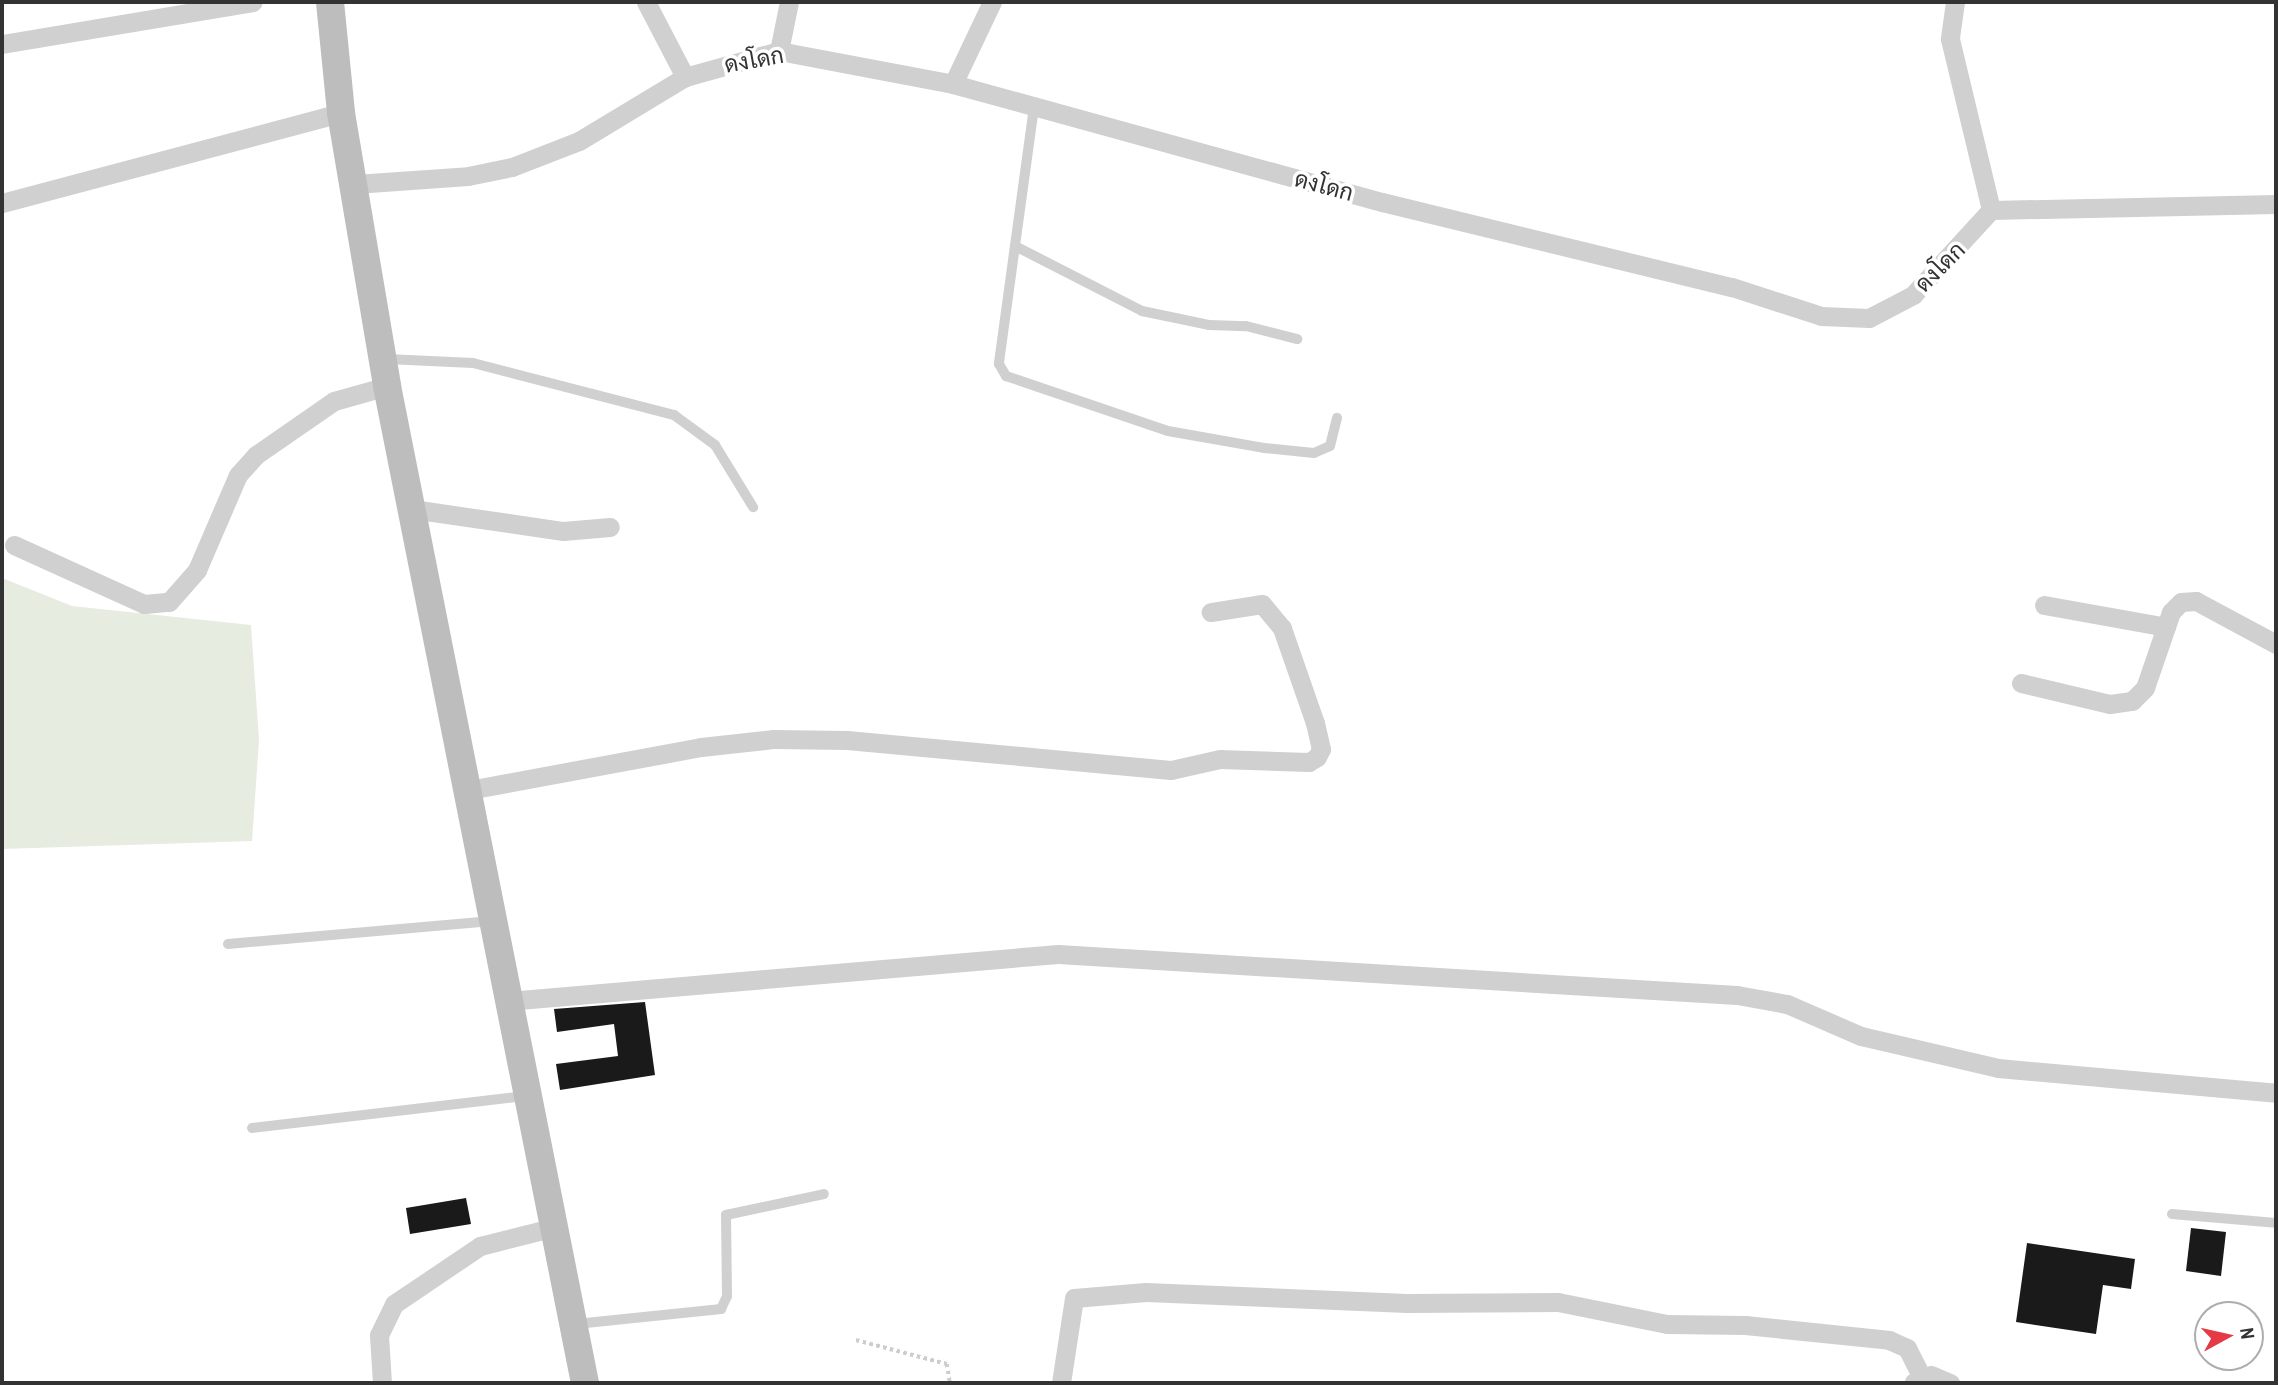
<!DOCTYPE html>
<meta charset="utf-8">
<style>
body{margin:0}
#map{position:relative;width:2278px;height:1385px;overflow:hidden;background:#fff;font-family:"Archivo Narrow",Sarabun,sans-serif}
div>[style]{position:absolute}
.green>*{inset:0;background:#e6ecdf}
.building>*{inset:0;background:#1a1a1a}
.path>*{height:3.5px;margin-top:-1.75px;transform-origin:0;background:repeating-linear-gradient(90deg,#cdcdcd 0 3.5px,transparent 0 7px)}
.lane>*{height:10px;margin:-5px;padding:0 5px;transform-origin:5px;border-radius:5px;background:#d0d0d0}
.street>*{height:19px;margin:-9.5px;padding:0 9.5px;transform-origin:9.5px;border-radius:9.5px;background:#d0d0d0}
.secondary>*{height:28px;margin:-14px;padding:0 14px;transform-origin:14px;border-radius:14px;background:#bdbdbd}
span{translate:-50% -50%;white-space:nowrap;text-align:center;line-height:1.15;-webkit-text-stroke:7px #fff;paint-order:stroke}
.street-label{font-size:23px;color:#333}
.frame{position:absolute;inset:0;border:4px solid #333;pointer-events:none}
.north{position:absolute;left:2194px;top:1301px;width:70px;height:70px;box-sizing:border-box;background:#fff;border:2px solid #adadad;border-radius:50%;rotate:82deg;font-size:19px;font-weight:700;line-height:28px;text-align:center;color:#333}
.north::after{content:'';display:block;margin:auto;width:24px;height:32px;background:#e63946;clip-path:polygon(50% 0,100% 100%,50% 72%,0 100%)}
</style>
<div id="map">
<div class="green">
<i style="clip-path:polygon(2px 578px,72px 606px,251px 625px,259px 740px,252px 841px,2px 849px)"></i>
</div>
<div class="building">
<i style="clip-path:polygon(645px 1002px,655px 1075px,560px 1090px,556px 1064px,618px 1056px,614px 1024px,557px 1032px,554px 1009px)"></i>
<i style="clip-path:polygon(466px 1198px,471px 1224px,410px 1234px,406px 1208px)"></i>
<i style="clip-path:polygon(2191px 1228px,2226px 1232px,2221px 1276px,2186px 1271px)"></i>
<i style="clip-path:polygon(2027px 1243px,2135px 1259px,2131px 1289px,2103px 1285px,2096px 1334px,2016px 1322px)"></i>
</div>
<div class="path">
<i style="left:856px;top:1340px;width:94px;rotate:14.8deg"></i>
<i style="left:947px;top:1364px;width:19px;rotate:81deg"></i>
</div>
<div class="lane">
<i style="left:1034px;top:107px;width:259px;rotate:97.8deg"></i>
<i style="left:999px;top:364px;width:14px;rotate:60deg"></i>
<i style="left:1006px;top:376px;width:171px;rotate:18.8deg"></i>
<i style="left:1168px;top:431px;width:97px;rotate:10deg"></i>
<i style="left:1264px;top:448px;width:50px;rotate:5.7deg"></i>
<i style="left:1314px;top:453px;width:17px;rotate:-24deg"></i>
<i style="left:1330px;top:446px;width:29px;rotate:-76deg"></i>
<i style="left:1015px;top:246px;width:143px;rotate:27.1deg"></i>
<i style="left:1142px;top:311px;width:68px;rotate:11.8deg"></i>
<i style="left:1209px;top:325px;width:37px;rotate:2deg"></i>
<i style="left:1246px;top:326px;width:53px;rotate:14.3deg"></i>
<i style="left:387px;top:359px;width:86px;rotate:2.7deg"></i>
<i style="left:473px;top:363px;width:208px;rotate:14.5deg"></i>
<i style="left:674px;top:415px;width:51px;rotate:36.2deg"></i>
<i style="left:715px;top:445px;width:73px;rotate:58.5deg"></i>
<i style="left:228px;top:944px;width:265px;rotate:-5deg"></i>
<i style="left:252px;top:1128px;width:275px;rotate:-6.7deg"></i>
<i style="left:2172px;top:1214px;width:104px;rotate:4.9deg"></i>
<i style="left:576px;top:1324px;width:146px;rotate:-5.9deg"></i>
<i style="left:721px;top:1309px;width:14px;rotate:-65deg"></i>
<i style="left:727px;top:1296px;width:81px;rotate:-90.7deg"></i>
<i style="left:726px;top:1215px;width:100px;rotate:-12.1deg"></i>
</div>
<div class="street">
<i style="left:646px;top:2px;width:85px;rotate:62.5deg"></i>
<i style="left:1955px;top:2px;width:37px;rotate:98deg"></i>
<i style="left:1950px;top:39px;width:176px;rotate:76.5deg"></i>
<i style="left:2px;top:44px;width:254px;rotate:-9.5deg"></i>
<i style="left:779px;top:51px;width:50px;rotate:-78.5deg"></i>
<i style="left:953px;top:84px;width:91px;rotate:-64.6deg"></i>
<i style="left:355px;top:184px;width:113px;rotate:-4deg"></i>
<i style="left:468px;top:176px;width:45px;rotate:-11.6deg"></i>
<i style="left:512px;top:167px;width:72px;rotate:-21.2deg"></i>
<i style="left:579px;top:141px;width:124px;rotate:-31.1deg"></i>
<i style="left:685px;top:77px;width:98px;rotate:-15.5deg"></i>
<i style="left:779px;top:51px;width:177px;rotate:10.7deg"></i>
<i style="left:953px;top:84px;width:445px;rotate:15.4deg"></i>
<i style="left:1382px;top:202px;width:360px;rotate:13.7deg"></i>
<i style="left:1732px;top:287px;width:94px;rotate:18deg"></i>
<i style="left:1821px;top:316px;width:48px;rotate:2.4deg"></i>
<i style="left:1869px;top:318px;width:50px;rotate:-27.6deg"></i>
<i style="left:1913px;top:295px;width:115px;rotate:-47.5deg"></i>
<i style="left:1991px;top:210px;width:285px;rotate:-1.2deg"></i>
<i style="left:2px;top:203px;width:351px;rotate:-14.9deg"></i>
<i style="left:412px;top:509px;width:153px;rotate:8.3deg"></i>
<i style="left:563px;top:531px;width:47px;rotate:-4.9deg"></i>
<i style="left:14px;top:545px;width:143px;rotate:24.4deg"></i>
<i style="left:144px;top:604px;width:25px;rotate:-5deg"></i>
<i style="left:169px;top:602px;width:43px;rotate:-48.8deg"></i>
<i style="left:197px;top:570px;width:103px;rotate:-66.7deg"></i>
<i style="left:238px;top:475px;width:27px;rotate:-48deg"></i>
<i style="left:256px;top:455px;width:95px;rotate:-34.7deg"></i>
<i style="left:334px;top:401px;width:55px;rotate:-15.8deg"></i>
<i style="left:2044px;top:605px;width:124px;rotate:10.2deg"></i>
<i style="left:2021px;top:683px;width:91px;rotate:13.3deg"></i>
<i style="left:2110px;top:704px;width:22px;rotate:-8deg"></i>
<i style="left:2132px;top:701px;width:18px;rotate:-45deg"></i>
<i style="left:2145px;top:688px;width:80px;rotate:-71.1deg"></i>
<i style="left:2171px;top:612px;width:14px;rotate:-45deg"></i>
<i style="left:2181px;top:602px;width:15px;rotate:-4deg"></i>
<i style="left:2196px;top:601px;width:91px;rotate:28.3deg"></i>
<i style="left:469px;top:790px;width:236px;rotate:-10.5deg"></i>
<i style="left:701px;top:747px;width:72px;rotate:-6.3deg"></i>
<i style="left:773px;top:739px;width:74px;rotate:0.8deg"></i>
<i style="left:847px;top:740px;width:325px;rotate:5.3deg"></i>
<i style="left:1171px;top:770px;width:50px;rotate:-12.7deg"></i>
<i style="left:1220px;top:759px;width:89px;rotate:1.9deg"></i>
<i style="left:1309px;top:762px;width:9px;rotate:-32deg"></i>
<i style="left:1317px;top:757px;width:9px;rotate:-63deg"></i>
<i style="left:1321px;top:749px;width:27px;rotate:-103deg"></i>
<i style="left:1315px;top:723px;width:101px;rotate:-109.2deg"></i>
<i style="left:1282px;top:628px;width:31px;rotate:-130deg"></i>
<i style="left:1262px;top:604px;width:52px;rotate:171.1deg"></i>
<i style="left:507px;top:1001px;width:553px;rotate:-4.88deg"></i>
<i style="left:1058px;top:954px;width:680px;rotate:3.46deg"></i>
<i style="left:1737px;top:995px;width:51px;rotate:10.2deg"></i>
<i style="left:1787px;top:1004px;width:81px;rotate:23.4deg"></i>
<i style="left:1861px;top:1036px;width:141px;rotate:13.1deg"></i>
<i style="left:1998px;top:1068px;width:279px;rotate:5.1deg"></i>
<i style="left:1914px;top:1382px;width:18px;rotate:-22deg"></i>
<i style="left:1931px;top:1375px;width:21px;rotate:23deg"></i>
<i style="left:382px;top:1383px;width:48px;rotate:-93.6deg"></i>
<i style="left:379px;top:1335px;width:34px;rotate:-64deg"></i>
<i style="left:394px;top:1304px;width:104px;rotate:-34deg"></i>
<i style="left:480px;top:1246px;width:73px;rotate:-14.2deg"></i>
<i style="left:1061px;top:1383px;width:86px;rotate:-81.3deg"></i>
<i style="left:1074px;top:1298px;width:72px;rotate:-4.8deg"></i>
<i style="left:1146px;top:1292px;width:261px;rotate:2.4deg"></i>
<i style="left:1407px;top:1303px;width:151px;rotate:-0.4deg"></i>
<i style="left:1558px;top:1302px;width:111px;rotate:11.4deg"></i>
<i style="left:1667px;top:1324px;width:78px;rotate:0.7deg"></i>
<i style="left:1745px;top:1325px;width:145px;rotate:5.9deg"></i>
<i style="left:1889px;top:1340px;width:20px;rotate:24deg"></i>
<i style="left:1907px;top:1348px;width:31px;rotate:63deg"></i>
</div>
<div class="secondary">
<i style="left:330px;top:2px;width:112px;rotate:84.3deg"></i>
<i style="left:341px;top:113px;width:277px;rotate:80.4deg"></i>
<i style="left:387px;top:386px;width:1016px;rotate:78.77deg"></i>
</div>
<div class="street-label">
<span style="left:754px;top:60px;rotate:-10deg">ดงโดก</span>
<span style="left:1324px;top:186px;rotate:15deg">ดงโดก</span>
<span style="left:1940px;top:267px;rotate:-45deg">ดงโดก</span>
</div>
<div class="frame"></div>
<div class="north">N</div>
</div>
